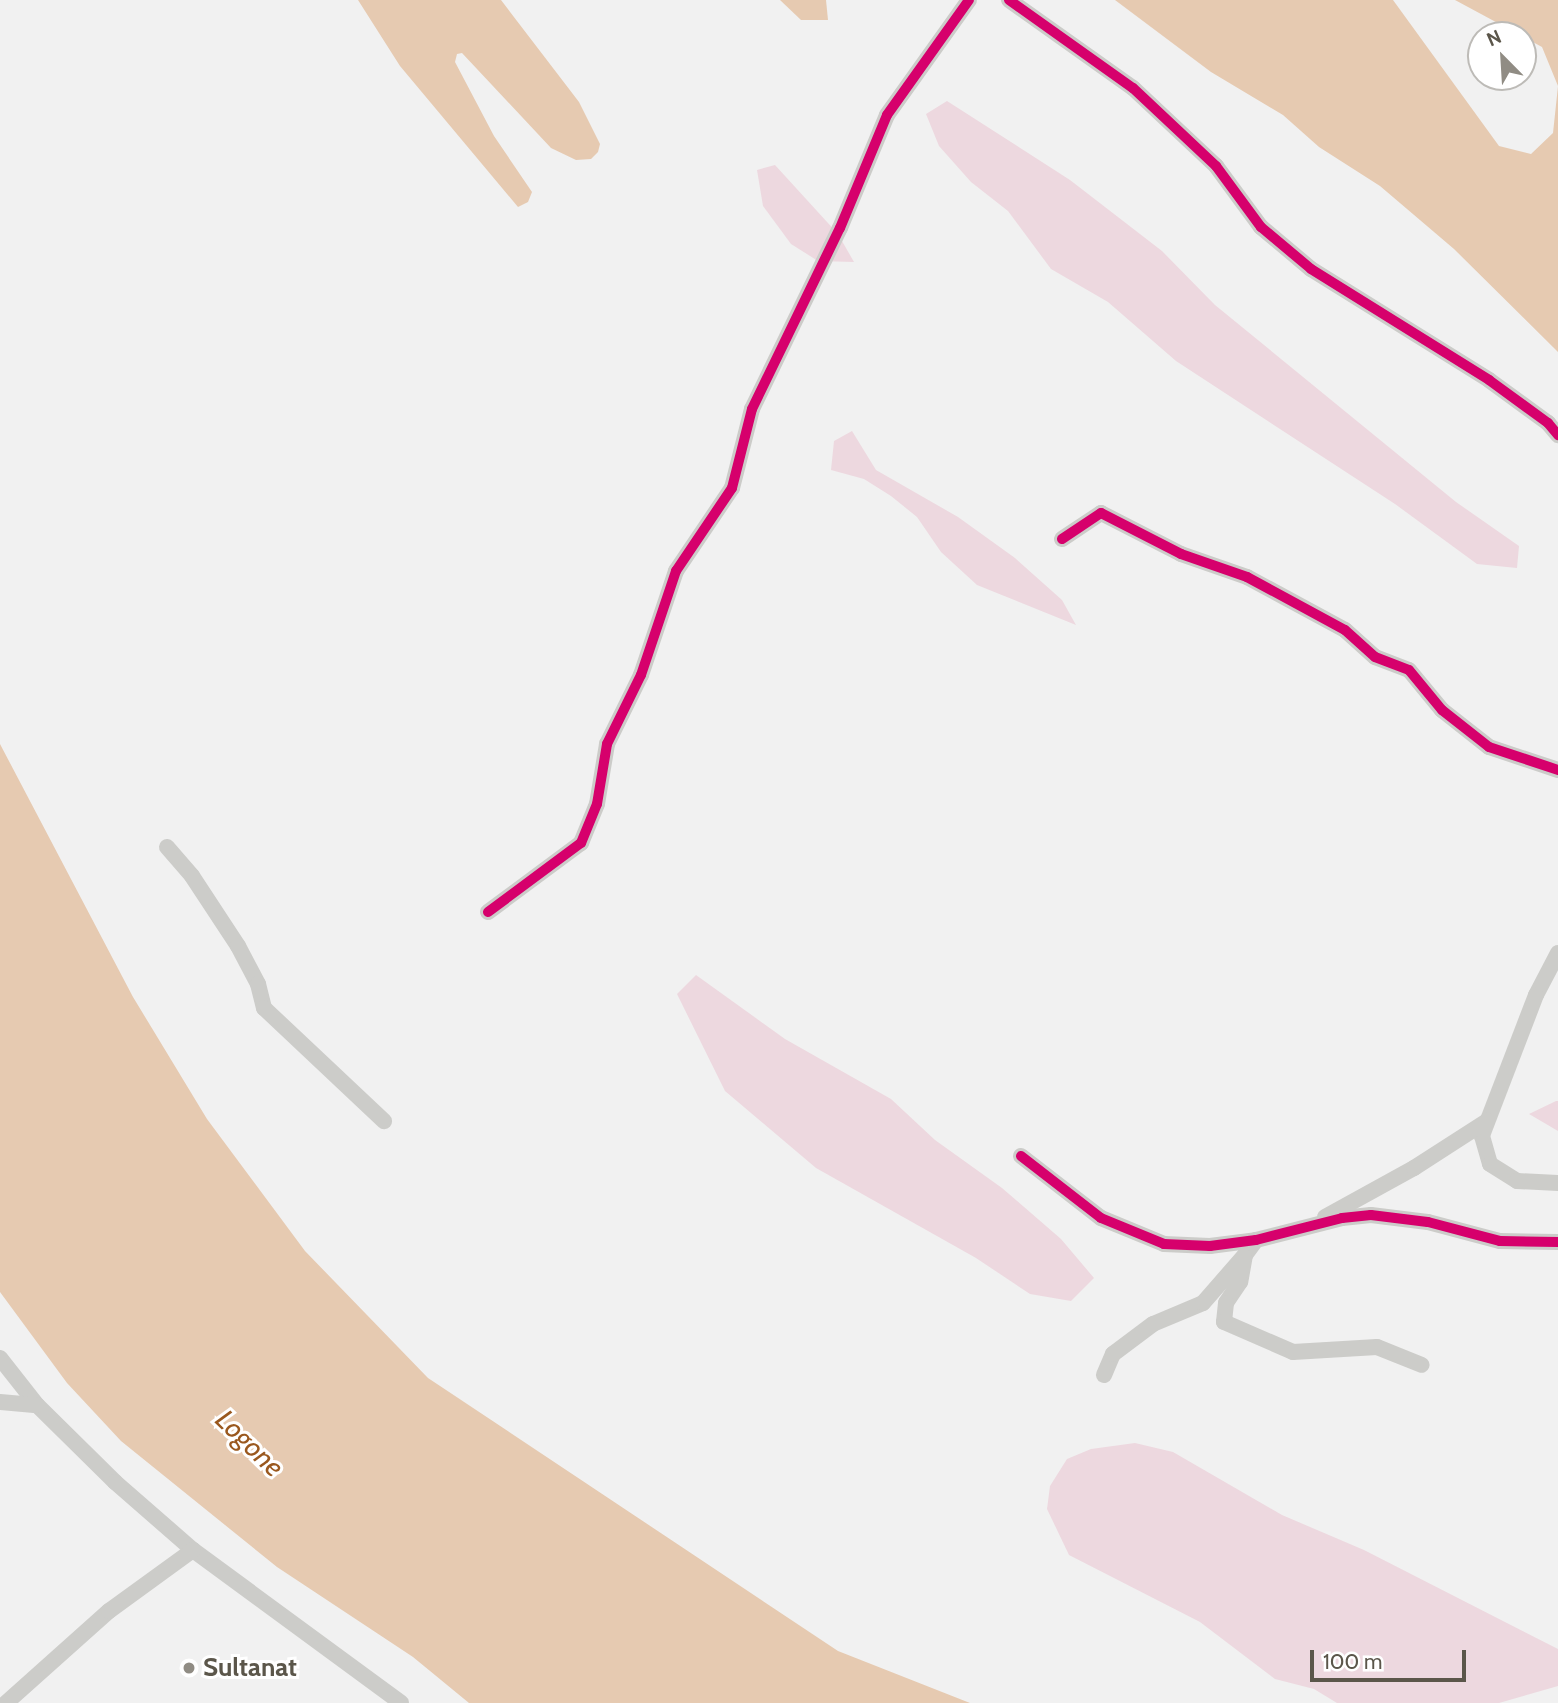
<!DOCTYPE html>
<style>
body{margin:0}
#map{position:relative;width:1558px;height:1703px;overflow:hidden;background:#f1f1f1;font-family:Cabin,sans-serif}
div>[style]{position:absolute}
.green>*{inset:0;background:#edd8df}
.water>*{inset:0;background:#e6cab1}
.minor>*{height:16px;margin:-8px;padding:0 8px;transform-origin:8px;border-radius:8px;background:#ccccc9}
.cycleway>*{height:10px;margin:-5px;padding:0 5px;transform-origin:5px;border-radius:5px;background:#d6006c}
.dots>*{width:19px;height:19px;translate:-50% -50%;box-sizing:border-box;border:4px solid #fff;border-radius:50%}
span{translate:-50% -50%;white-space:nowrap;text-align:center;line-height:1.15;-webkit-text-stroke:6px #fff;paint-order:stroke}
.poi-label{font-size:26px;color:#5b564a;font-weight:700}
.left{translate:0 -50%;text-align:left}
.water-label{font-size:28px;color:#9a581e;font-style:italic}
.north{position:absolute;left:1467px;top:21px;width:70px;height:70px;box-sizing:border-box;background:#fff;border:2px solid #bdbbb7;border-radius:50%;rotate:336deg;font-size:19px;font-weight:700;line-height:28px;text-align:center;color:#5b564a}
.north::after{content:'';display:block;margin:auto;width:24px;height:32px;background:#908c84;clip-path:polygon(50% 0,100% 100%,50% 72%,0 100%)}
.scale{position:absolute;left:1310px;top:1650px;width:156px;height:32px;box-sizing:border-box;border:4px solid #5b564a;border-top:0;padding-left:9px;font-size:21px;line-height:24px;white-space:nowrap;color:#5b564a;-webkit-text-stroke:5px #fff;paint-order:stroke}
</style>
<div id="map">
<div class="green">
<i style="clip-path:polygon(947px 101px,1070px 180px,1162px 251px,1215px 305px,1456px 502px,1519px 546px,1517px 568px,1477px 564px,1395px 504px,1176px 361px,1108px 302px,1051px 269px,1008px 211px,971px 182px,939px 146px,926px 114px)"></i>
<i style="clip-path:polygon(775px 165px,838px 234px,854px 262px,818px 261px,791px 244px,763px 206px,757px 170px)"></i>
<i style="clip-path:polygon(852px 431px,876px 470px,958px 517px,1015px 558px,1062px 600px,1076px 625px,977px 585px,941px 552px,917px 517px,891px 496px,864px 479px,831px 470px,834px 441px)"></i>
<i style="clip-path:polygon(696px 975px,785px 1039px,891px 1099px,935px 1140px,1002px 1188px,1061px 1239px,1094px 1278px,1071px 1301px,1030px 1294px,976px 1258px,816px 1168px,725px 1091px,677px 994px)"></i>
<i style="clip-path:polygon(1558px 1101px,1558px 1131px,1529px 1114px,1556px 1101px)"></i>
<i style="clip-path:polygon(1135px 1443px,1173px 1452px,1282px 1515px,1364px 1550px,1558px 1649px,1558px 1686px,1499px 1703px,1337px 1703px,1314px 1689px,1275px 1679px,1200px 1622px,1069px 1555px,1047px 1509px,1050px 1486px,1067px 1459px,1091px 1449px)"></i>
</div>
<div class="water">
<i style="clip-path:polygon(358px 0,501px 0,579px 102px,600px 144px,598px 152px,591px 159px,576px 160px,551px 148px,462px 53px,457px 54px,455px 62px,494px 136px,532px 192px,528px 202px,518px 207px,400px 66px)"></i>
<i style="clip-path:polygon(780px 0,826px 0,828px 20px,801px 20px)"></i>
<i style="clip-path:polygon(1115px 0,1393px 0,1499px 146px,1531px 154px,1553px 133px,1558px 86px,1542px 47px,1455px 0,1558px 0,1558px 352px,1454px 249px,1380px 186px,1319px 147px,1283px 115px,1211px 72px)"></i>
<i style="clip-path:polygon(0 744px,133px 997px,207px 1119px,305px 1251px,428px 1378px,838px 1651px,970px 1703px,469px 1703px,413px 1657px,277px 1567px,121px 1441px,67px 1383px,0 1292px)"></i>
</div>
<div class="minor">
<i style="left:1009px;top:0;width:152px;rotate:35.4deg"></i>
<i style="left:1133px;top:88px;width:114px;rotate:43.2deg"></i>
<i style="left:1216px;top:166px;width:76px;rotate:53.6deg"></i>
<i style="left:1261px;top:227px;width:65px;rotate:40deg"></i>
<i style="left:1311px;top:269px;width:210px;rotate:31.9deg"></i>
<i style="left:1489px;top:380px;width:73px;rotate:36.1deg"></i>
<i style="left:1548px;top:423px;width:16px;rotate:50deg"></i>
<i style="left:1062px;top:539px;width:47px;rotate:-33.7deg"></i>
<i style="left:1101px;top:513px;width:90px;rotate:27.1deg"></i>
<i style="left:1181px;top:554px;width:70px;rotate:19.2deg"></i>
<i style="left:1247px;top:577px;width:111px;rotate:28.4deg"></i>
<i style="left:1345px;top:630px;width:40px;rotate:42deg"></i>
<i style="left:1375px;top:657px;width:36px;rotate:21deg"></i>
<i style="left:1409px;top:670px;width:52px;rotate:50.5deg"></i>
<i style="left:1442px;top:710px;width:60px;rotate:38.2deg"></i>
<i style="left:1489px;top:747px;width:73px;rotate:18.4deg"></i>
<i style="left:167px;top:847px;width:38px;rotate:49deg"></i>
<i style="left:192px;top:876px;width:84px;rotate:56.7deg"></i>
<i style="left:238px;top:946px;width:43px;rotate:62.2deg"></i>
<i style="left:258px;top:984px;width:25px;rotate:76deg"></i>
<i style="left:264px;top:1008px;width:165px;rotate:43.3deg"></i>
<i style="left:488px;top:912px;width:116px;rotate:-36.6deg"></i>
<i style="left:581px;top:843px;width:42px;rotate:-67.7deg"></i>
<i style="left:597px;top:804px;width:61px;rotate:-80.5deg"></i>
<i style="left:607px;top:744px;width:77px;rotate:-63.8deg"></i>
<i style="left:641px;top:675px;width:110px;rotate:-71.4deg"></i>
<i style="left:676px;top:571px;width:100px;rotate:-56deg"></i>
<i style="left:732px;top:488px;width:81px;rotate:-75.8deg"></i>
<i style="left:752px;top:409px;width:201px;rotate:-64.1deg"></i>
<i style="left:840px;top:228px;width:122px;rotate:-67.4deg"></i>
<i style="left:887px;top:115px;width:141px;rotate:-54.5deg"></i>
<i style="left:1558px;top:953px;width:47px;rotate:117.6deg"></i>
<i style="left:1536px;top:995px;width:151px;rotate:111deg"></i>
<i style="left:1482px;top:1136px;width:29px;rotate:74deg"></i>
<i style="left:1490px;top:1164px;width:32px;rotate:32deg"></i>
<i style="left:1517px;top:1181px;width:41px;rotate:2.8deg"></i>
<i style="left:1021px;top:1156px;width:101px;rotate:37.8deg"></i>
<i style="left:1101px;top:1218px;width:68px;rotate:22.4deg"></i>
<i style="left:1164px;top:1244px;width:46px;rotate:2.5deg"></i>
<i style="left:1210px;top:1246px;width:46px;rotate:-7.4deg"></i>
<i style="left:1256px;top:1240px;width:89px;rotate:-14.3deg"></i>
<i style="left:1342px;top:1218px;width:29px;rotate:-6deg"></i>
<i style="left:1371px;top:1215px;width:57px;rotate:7deg"></i>
<i style="left:1428px;top:1222px;width:74px;rotate:14.8deg"></i>
<i style="left:1500px;top:1241px;width:58px;rotate:1deg"></i>
<i style="left:1325px;top:1217px;width:102px;rotate:-28.8deg"></i>
<i style="left:1414px;top:1168px;width:87px;rotate:-32.8deg"></i>
<i style="left:1256px;top:1240px;width:19px;rotate:126deg"></i>
<i style="left:1245px;top:1255px;width:27px;rotate:100deg"></i>
<i style="left:1240px;top:1282px;width:25px;rotate:124deg"></i>
<i style="left:1226px;top:1303px;width:19px;rotate:96deg"></i>
<i style="left:1224px;top:1322px;width:75px;rotate:23.5deg"></i>
<i style="left:1293px;top:1352px;width:84px;rotate:-3.4deg"></i>
<i style="left:1377px;top:1347px;width:48px;rotate:21.8deg"></i>
<i style="left:0;top:1358px;width:60px;rotate:51.8deg"></i>
<i style="left:37px;top:1405px;width:110px;rotate:44.6deg"></i>
<i style="left:115px;top:1482px;width:103px;rotate:41.1deg"></i>
<i style="left:193px;top:1550px;width:258px;rotate:36.3deg"></i>
<i style="left:1104px;top:1375px;width:23px;rotate:-67deg"></i>
<i style="left:1113px;top:1354px;width:50px;rotate:-36.9deg"></i>
<i style="left:1153px;top:1324px;width:54px;rotate:-22.8deg"></i>
<i style="left:1203px;top:1303px;width:62px;rotate:-48.9deg"></i>
<i style="left:0;top:1402px;width:37px;rotate:5deg"></i>
<i style="left:6px;top:1703px;width:138px;rotate:-41.8deg"></i>
<i style="left:109px;top:1611px;width:104px;rotate:-36deg"></i>
</div>
<div class="cycleway">
<i style="left:1009px;top:0;width:152px;rotate:35.4deg"></i>
<i style="left:1133px;top:88px;width:114px;rotate:43.2deg"></i>
<i style="left:1216px;top:166px;width:76px;rotate:53.6deg"></i>
<i style="left:1261px;top:227px;width:65px;rotate:40deg"></i>
<i style="left:1311px;top:269px;width:210px;rotate:31.9deg"></i>
<i style="left:1489px;top:380px;width:73px;rotate:36.1deg"></i>
<i style="left:1548px;top:423px;width:16px;rotate:50deg"></i>
<i style="left:1062px;top:539px;width:47px;rotate:-33.7deg"></i>
<i style="left:1101px;top:513px;width:90px;rotate:27.1deg"></i>
<i style="left:1181px;top:554px;width:70px;rotate:19.2deg"></i>
<i style="left:1247px;top:577px;width:111px;rotate:28.4deg"></i>
<i style="left:1345px;top:630px;width:40px;rotate:42deg"></i>
<i style="left:1375px;top:657px;width:36px;rotate:21deg"></i>
<i style="left:1409px;top:670px;width:52px;rotate:50.5deg"></i>
<i style="left:1442px;top:710px;width:60px;rotate:38.2deg"></i>
<i style="left:1489px;top:747px;width:73px;rotate:18.4deg"></i>
<i style="left:488px;top:912px;width:116px;rotate:-36.6deg"></i>
<i style="left:581px;top:843px;width:42px;rotate:-67.7deg"></i>
<i style="left:597px;top:804px;width:61px;rotate:-80.5deg"></i>
<i style="left:607px;top:744px;width:77px;rotate:-63.8deg"></i>
<i style="left:641px;top:675px;width:110px;rotate:-71.4deg"></i>
<i style="left:676px;top:571px;width:100px;rotate:-56deg"></i>
<i style="left:732px;top:488px;width:81px;rotate:-75.8deg"></i>
<i style="left:752px;top:409px;width:201px;rotate:-64.1deg"></i>
<i style="left:840px;top:228px;width:122px;rotate:-67.4deg"></i>
<i style="left:887px;top:115px;width:141px;rotate:-54.5deg"></i>
<i style="left:1021px;top:1156px;width:101px;rotate:37.8deg"></i>
<i style="left:1101px;top:1218px;width:68px;rotate:22.4deg"></i>
<i style="left:1164px;top:1244px;width:46px;rotate:2.5deg"></i>
<i style="left:1210px;top:1246px;width:46px;rotate:-7.4deg"></i>
<i style="left:1256px;top:1240px;width:89px;rotate:-14.3deg"></i>
<i style="left:1342px;top:1218px;width:29px;rotate:-6deg"></i>
<i style="left:1371px;top:1215px;width:57px;rotate:7deg"></i>
<i style="left:1428px;top:1222px;width:74px;rotate:14.8deg"></i>
<i style="left:1500px;top:1241px;width:58px;rotate:1deg"></i>
</div>
<div class="dots">
<i style="left:189px;top:1668px;background:#908c84"></i>
</div>
<div class="poi-label">
<span class="left" style="left:203px;top:1668px">Sultanat</span>
</div>
<div class="water-label">
<span style="left:250px;top:1443px;rotate:44deg">Logone</span>
</div>
<div class="north">N</div>
<div class="scale">100 m</div>
</div>
